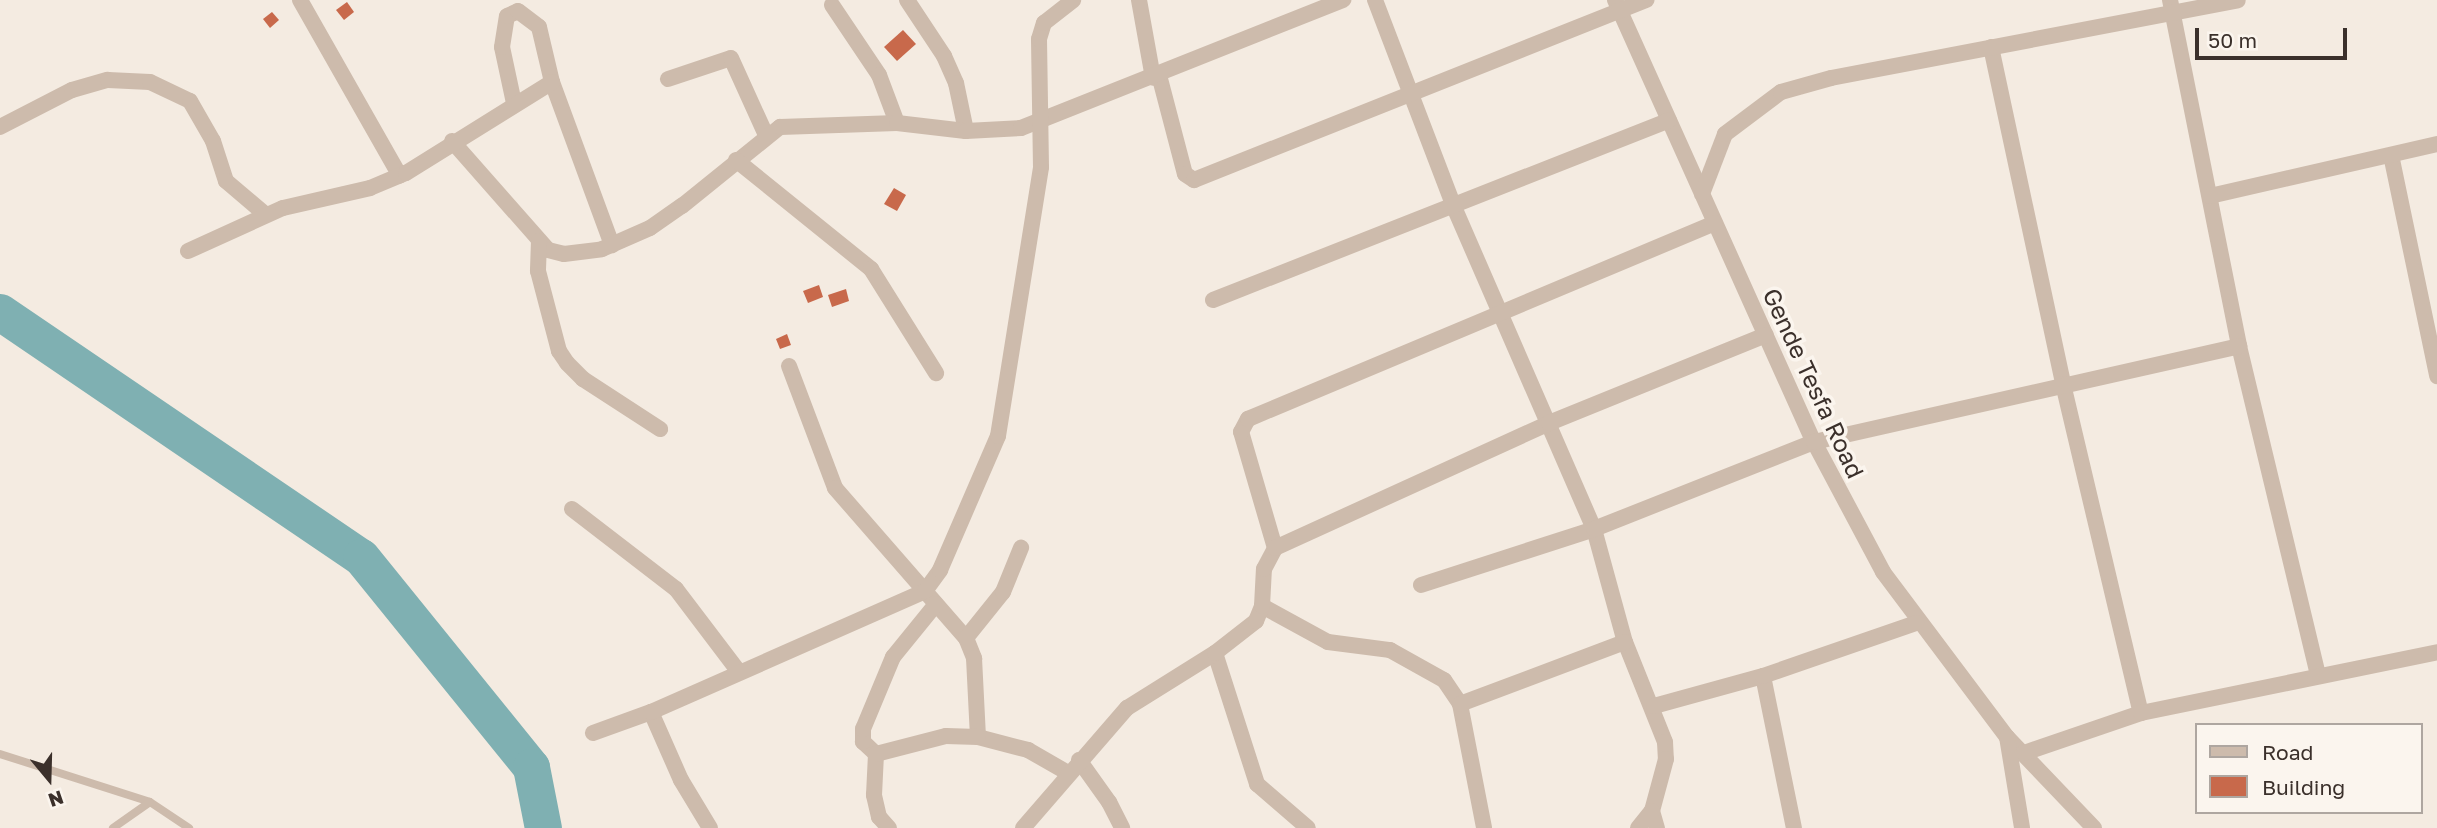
<!DOCTYPE html>
<style>
body{margin:0}
#map{position:relative;width:2437px;height:828px;overflow:hidden;background:#f4ebe1;font-family:"Golos Text",sans-serif}
div>[style]{position:absolute}
.river>*{height:37px;margin:-18.5px;padding:0 18.5px;transform-origin:18.5px;border-radius:18.5px;background:#7fb0b2}
.building>*{inset:0;background:#c8694b}
.lane>*{height:8px;margin:-4px;padding:0 4px;transform-origin:4px;border-radius:4px;background:#cdbbac}
.street>*{height:16px;margin:-8px;padding:0 8px;transform-origin:8px;border-radius:8px;background:#cdbbac}
span{translate:-50% -50%;white-space:nowrap;text-align:center;line-height:1.15;-webkit-text-stroke:7px #fbf5ee;paint-order:stroke}
.street-label{font-size:24px;color:#3b302b}
.legend{position:absolute;left:2195px;top:723px;width:228px;height:91px;box-sizing:border-box;background:#fbf5ee;border:2px solid #aea6a0;margin:0;padding:9px 12px;list-style:none;font-size:21px;color:#3b302b}
.legend li{display:flex;align-items:center;gap:14px;height:35px}
.legend b{width:35px;border:2px solid #aea6a0}
.north{position:absolute;left:14px;top:744px;width:70px;height:70px;-webkit-text-stroke:5px #fbf5ee;paint-order:stroke;rotate:161deg;font-size:19px;font-weight:700;line-height:28px;text-align:center;color:#3b302b}
.north::after{content:'';display:block;margin:auto;width:24px;height:32px;background:#3b302b;clip-path:polygon(50% 0,100% 100%,50% 72%,0 100%)}
.scale{position:absolute;left:2195px;top:28px;width:152px;height:32px;box-sizing:border-box;border:4px solid #3b302b;border-top:0;padding-left:9px;font-size:21px;line-height:24px;white-space:nowrap;color:#3b302b;-webkit-text-stroke:5px #fbf5ee;paint-order:stroke}
</style>
<div id="map">
<div class="river">
<i style="left:0;top:312px;width:436px;rotate:34.2deg"></i>
<i style="left:361px;top:557px;width:270px;rotate:51deg"></i>
<i style="left:531px;top:767px;width:62px;rotate:78.9deg"></i>
</div>
<div class="building">
<i style="clip-path:polygon(347px 2px,354px 12px,344px 20px,336px 10px)"></i>
<i style="clip-path:polygon(272px 12px,279px 20px,270px 28px,263px 19px)"></i>
<i style="clip-path:polygon(903px 30px,916px 44px,897px 61px,884px 47px)"></i>
<i style="clip-path:polygon(894px 188px,906px 195px,897px 211px,884px 204px)"></i>
<i style="clip-path:polygon(819px 285px,823px 297px,808px 303px,803px 291px)"></i>
<i style="clip-path:polygon(846px 289px,849px 301px,832px 307px,828px 295px)"></i>
<i style="clip-path:polygon(787px 334px,791px 345px,780px 349px,776px 339px)"></i>
</div>
<div class="lane">
<i style="left:0;top:754px;width:157px;rotate:17.7deg"></i>
<i style="left:150px;top:802px;width:47px;rotate:33.7deg"></i>
<i style="left:113px;top:828px;width:45px;rotate:-35.1deg"></i>
</div>
<div class="street">
<i style="left:300px;top:0;width:202px;rotate:60.4deg"></i>
<i style="left:907px;top:0;width:67px;rotate:56.5deg"></i>
<i style="left:944px;top:56px;width:30px;rotate:66deg"></i>
<i style="left:956px;top:83px;width:49px;rotate:78.2deg"></i>
<i style="left:1139px;top:0;width:79px;rotate:79.8deg"></i>
<i style="left:1375px;top:0;width:222px;rotate:69.1deg"></i>
<i style="left:1454px;top:207px;width:351px;rotate:66.5deg"></i>
<i style="left:1594px;top:529px;width:117px;rotate:74.7deg"></i>
<i style="left:1625px;top:642px;width:108px;rotate:68.2deg"></i>
<i style="left:1665px;top:742px;width:17px;rotate:87deg"></i>
<i style="left:1666px;top:759px;width:54px;rotate:105.1deg"></i>
<i style="left:1652px;top:811px;width:18px;rotate:74deg"></i>
<i style="left:1615px;top:0;width:485px;rotate:65.8deg"></i>
<i style="left:1814px;top:442px;width:147px;rotate:62deg"></i>
<i style="left:1883px;top:572px;width:206px;rotate:53.1deg"></i>
<i style="left:2007px;top:737px;width:126px;rotate:46.3deg"></i>
<i style="left:2170px;top:0;width:353px;rotate:78.7deg"></i>
<i style="left:2239px;top:346px;width:339px;rotate:76.5deg"></i>
<i style="left:832px;top:5px;width:84px;rotate:56.1deg"></i>
<i style="left:879px;top:75px;width:51px;rotate:69.4deg"></i>
<i style="left:1991px;top:47px;width:345px;rotate:77.9deg"></i>
<i style="left:2063px;top:384px;width:338px;rotate:76.7deg"></i>
<i style="left:1159px;top:75px;width:102px;rotate:75.3deg"></i>
<i style="left:1185px;top:174px;width:11px;rotate:34deg"></i>
<i style="left:1194px;top:180px;width:487px;rotate:-21.7deg"></i>
<i style="left:668px;top:79px;width:66px;rotate:-18.4deg"></i>
<i style="left:731px;top:58px;width:85px;rotate:65.6deg"></i>
<i style="left:514px;top:103px;width:57px;rotate:-102.1deg"></i>
<i style="left:502px;top:47px;width:31px;rotate:-81deg"></i>
<i style="left:507px;top:16px;width:12px;rotate:-24deg"></i>
<i style="left:518px;top:11px;width:26px;rotate:37deg"></i>
<i style="left:539px;top:27px;width:57px;rotate:76.7deg"></i>
<i style="left:552px;top:82px;width:174px;rotate:69.8deg"></i>
<i style="left:0;top:127px;width:81px;rotate:-27.2deg"></i>
<i style="left:72px;top:90px;width:37px;rotate:-16deg"></i>
<i style="left:108px;top:80px;width:42px;rotate:2.7deg"></i>
<i style="left:150px;top:82px;width:44px;rotate:25.4deg"></i>
<i style="left:190px;top:101px;width:46px;rotate:60.1deg"></i>
<i style="left:213px;top:141px;width:42px;rotate:72deg"></i>
<i style="left:226px;top:181px;width:52px;rotate:40.4deg"></i>
<i style="left:452px;top:141px;width:145px;rotate:48.6deg"></i>
<i style="left:548px;top:250px;width:16px;rotate:14deg"></i>
<i style="left:564px;top:254px;width:38px;rotate:-7deg"></i>
<i style="left:602px;top:249px;width:52px;rotate:-23.6deg"></i>
<i style="left:650px;top:228px;width:39px;rotate:-35deg"></i>
<i style="left:682px;top:206px;width:126px;rotate:-38.9deg"></i>
<i style="left:780px;top:127px;width:117px;rotate:-2deg"></i>
<i style="left:897px;top:123px;width:69px;rotate:6.6deg"></i>
<i style="left:966px;top:131px;width:55px;rotate:-3.1deg"></i>
<i style="left:1021px;top:128px;width:347px;rotate:-21.7deg"></i>
<i style="left:2391px;top:155px;width:226px;rotate:78.2deg"></i>
<i style="left:736px;top:160px;width:174px;rotate:38.9deg"></i>
<i style="left:871px;top:269px;width:123px;rotate:58deg"></i>
<i style="left:1702px;top:194px;width:64px;rotate:-69deg"></i>
<i style="left:1725px;top:134px;width:70px;rotate:-36.9deg"></i>
<i style="left:1781px;top:92px;width:52px;rotate:-15.6deg"></i>
<i style="left:1831px;top:78px;width:414px;rotate:-10.8deg"></i>
<i style="left:2210px;top:196px;width:233px;rotate:-12.9deg"></i>
<i style="left:539px;top:241px;width:30px;rotate:92deg"></i>
<i style="left:538px;top:271px;width:83px;rotate:75.3deg"></i>
<i style="left:559px;top:351px;width:14px;rotate:56deg"></i>
<i style="left:567px;top:363px;width:23px;rotate:45deg"></i>
<i style="left:583px;top:379px;width:92px;rotate:33deg"></i>
<i style="left:188px;top:251px;width:104px;rotate:-24.4deg"></i>
<i style="left:283px;top:208px;width:89px;rotate:-12.9deg"></i>
<i style="left:370px;top:188px;width:39px;rotate:-23deg"></i>
<i style="left:406px;top:173px;width:172px;rotate:-31.9deg"></i>
<i style="left:1213px;top:300px;width:490px;rotate:-21.5deg"></i>
<i style="left:789px;top:366px;width:130px;rotate:69.3deg"></i>
<i style="left:835px;top:488px;width:199px;rotate:48.9deg"></i>
<i style="left:966px;top:638px;width:22px;rotate:68deg"></i>
<i style="left:974px;top:658px;width:79px;rotate:87.1deg"></i>
<i style="left:978px;top:737px;width:52px;rotate:14.6deg"></i>
<i style="left:1028px;top:750px;width:46px;rotate:29.9deg"></i>
<i style="left:572px;top:509px;width:131px;rotate:37.6deg"></i>
<i style="left:676px;top:589px;width:104px;rotate:52.8deg"></i>
<i style="left:1275px;top:548px;width:121px;rotate:-106.3deg"></i>
<i style="left:1241px;top:432px;width:15px;rotate:-62deg"></i>
<i style="left:1248px;top:419px;width:506px;rotate:-22.77deg"></i>
<i style="left:1421px;top:585px;width:182px;rotate:-17.9deg"></i>
<i style="left:1594px;top:529px;width:237px;rotate:-21.6deg"></i>
<i style="left:1814px;top:442px;width:436px;rotate:-12.7deg"></i>
<i style="left:1262px;top:606px;width:75px;rotate:28.6deg"></i>
<i style="left:1328px;top:642px;width:63px;rotate:7.4deg"></i>
<i style="left:1390px;top:650px;width:62px;rotate:29.1deg"></i>
<i style="left:1444px;top:680px;width:29px;rotate:56deg"></i>
<i style="left:1460px;top:704px;width:126px;rotate:79deg"></i>
<i style="left:966px;top:638px;width:59px;rotate:-51.2deg"></i>
<i style="left:1003px;top:592px;width:48px;rotate:-67.8deg"></i>
<i style="left:1215px;top:653px;width:138px;rotate:72.2deg"></i>
<i style="left:1257px;top:784px;width:67px;rotate:40.8deg"></i>
<i style="left:1763px;top:676px;width:155px;rotate:78.5deg"></i>
<i style="left:1460px;top:704px;width:176px;rotate:-20.6deg"></i>
<i style="left:1654px;top:706px;width:113px;rotate:-15.4deg"></i>
<i style="left:1763px;top:676px;width:162px;rotate:-19.1deg"></i>
<i style="left:651px;top:712px;width:74px;rotate:66.2deg"></i>
<i style="left:681px;top:780px;width:56px;rotate:58.9deg"></i>
<i style="left:593px;top:733px;width:62px;rotate:-19.9deg"></i>
<i style="left:651px;top:712px;width:300px;rotate:-23.8deg"></i>
<i style="left:925px;top:591px;width:26px;rotate:-54deg"></i>
<i style="left:940px;top:570px;width:146px;rotate:-66.6deg"></i>
<i style="left:998px;top:436px;width:272px;rotate:-80.9deg"></i>
<i style="left:1041px;top:167px;width:128px;rotate:-90.9deg"></i>
<i style="left:1039px;top:39px;width:17px;rotate:-73deg"></i>
<i style="left:1044px;top:23px;width:37px;rotate:-38deg"></i>
<i style="left:2007px;top:737px;width:92px;rotate:80.6deg"></i>
<i style="left:2024px;top:753px;width:124px;rotate:-18.9deg"></i>
<i style="left:2141px;top:713px;width:302px;rotate:-11.6deg"></i>
<i style="left:876px;top:754px;width:18px;rotate:-137deg"></i>
<i style="left:863px;top:742px;width:13px;rotate:-90deg"></i>
<i style="left:863px;top:729px;width:78px;rotate:-67.4deg"></i>
<i style="left:893px;top:657px;width:68px;rotate:-50.9deg"></i>
<i style="left:1079px;top:760px;width:52px;rotate:54.5deg"></i>
<i style="left:1109px;top:802px;width:29px;rotate:63deg"></i>
<i style="left:889px;top:828px;width:15px;rotate:-132deg"></i>
<i style="left:879px;top:817px;width:23px;rotate:-103deg"></i>
<i style="left:874px;top:795px;width:41px;rotate:-87.2deg"></i>
<i style="left:876px;top:754px;width:72px;rotate:-14.4deg"></i>
<i style="left:946px;top:736px;width:32px;rotate:2deg"></i>
<i style="left:1023px;top:828px;width:159px;rotate:-49.1deg"></i>
<i style="left:1127px;top:708px;width:104px;rotate:-32deg"></i>
<i style="left:1215px;top:653px;width:52px;rotate:-38deg"></i>
<i style="left:1256px;top:621px;width:16px;rotate:-68deg"></i>
<i style="left:1262px;top:606px;width:37px;rotate:-87deg"></i>
<i style="left:1264px;top:569px;width:24px;rotate:-62deg"></i>
<i style="left:1275px;top:548px;width:301px;rotate:-24.5deg"></i>
<i style="left:1549px;top:423px;width:234px;rotate:-22.1deg"></i>
<i style="left:1638px;top:828px;width:22px;rotate:-51deg"></i>
</div>
<div class="street-label">
<span style="left:1814px;top:383px;rotate:65deg">Gende Tesfa Road</span>
</div>
<ul class="legend">
<li><b style="height:9px;background:#cdbbac"></b>Road</li>
<li><b style="height:19px;background:#c8694b"></b>Building</li>
</ul>
<div class="north">N</div>
<div class="scale">50 m</div>
</div>
